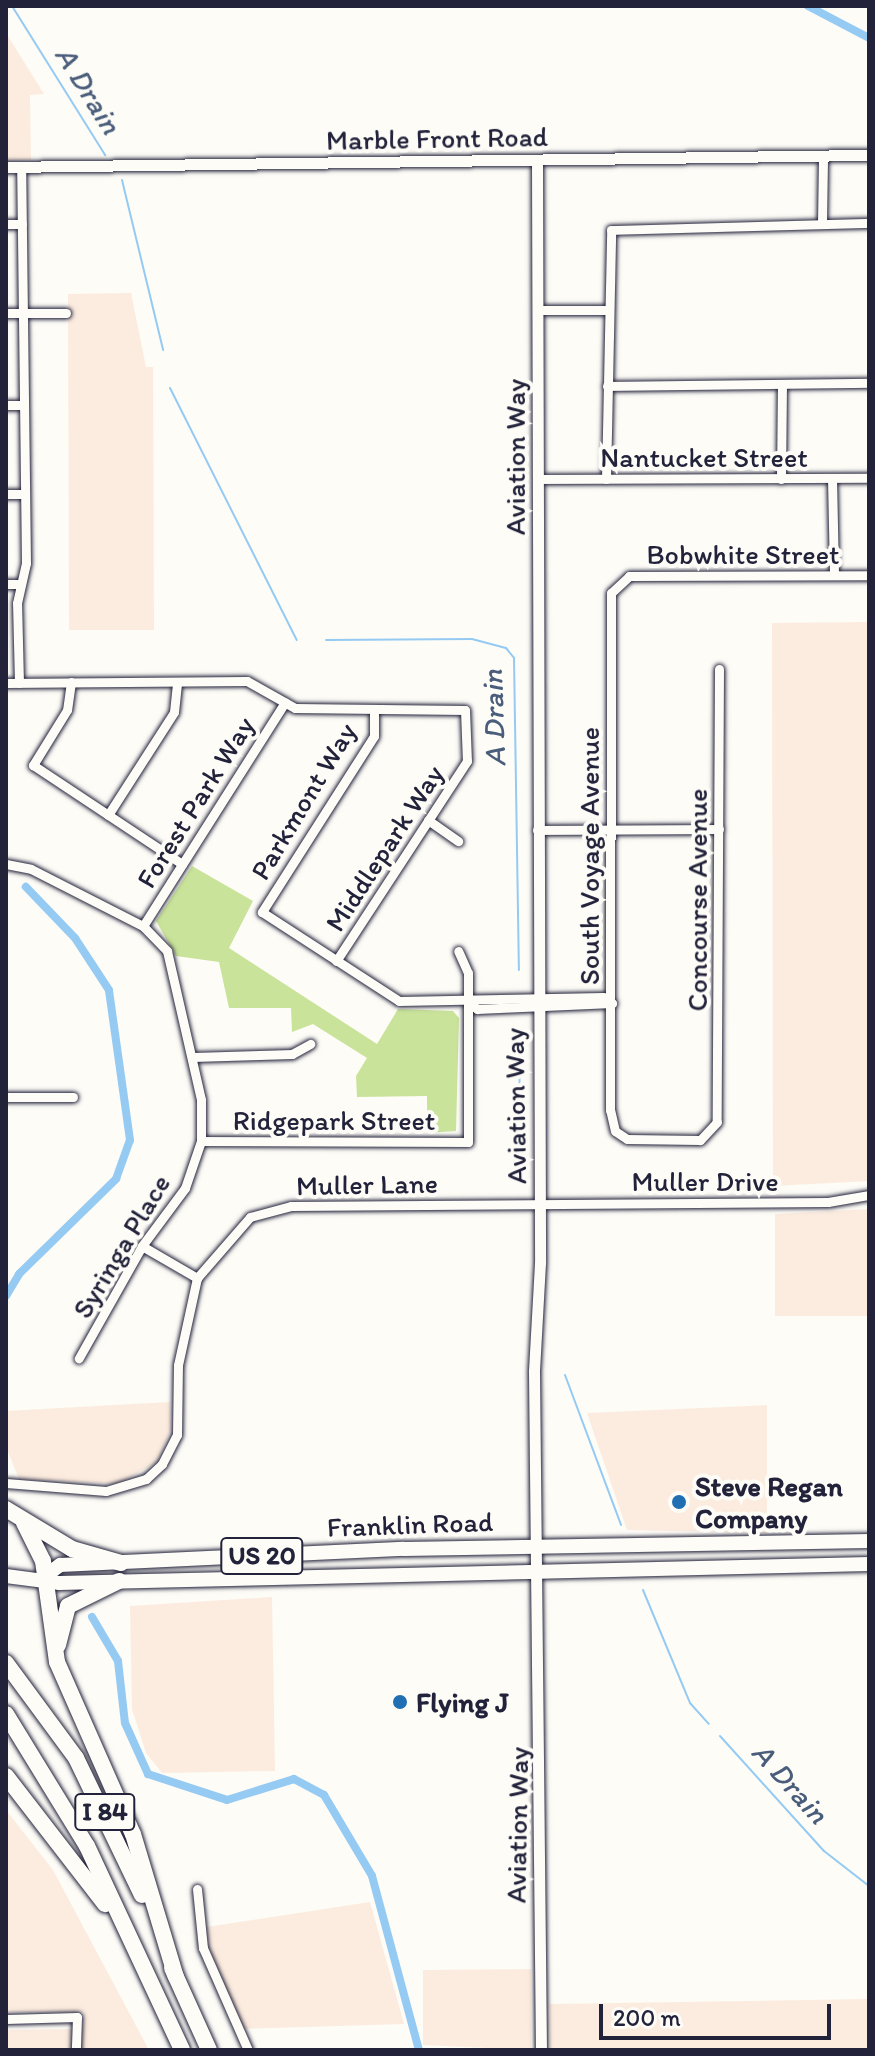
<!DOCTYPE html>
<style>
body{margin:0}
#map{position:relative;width:875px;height:2056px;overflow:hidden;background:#fdfcf7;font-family:Itim,sans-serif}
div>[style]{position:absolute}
.built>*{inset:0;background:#fcecdf}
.green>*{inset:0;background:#c9e39a}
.stream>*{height:2px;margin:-1px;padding:0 1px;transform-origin:1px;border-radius:1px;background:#95caf3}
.canal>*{height:8px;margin:-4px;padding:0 4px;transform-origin:4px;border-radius:4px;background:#95caf3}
.roads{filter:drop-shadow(0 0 2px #22223b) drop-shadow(0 0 2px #22223b)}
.minor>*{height:9px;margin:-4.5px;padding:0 4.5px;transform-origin:4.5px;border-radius:4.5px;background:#fdfcf7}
.tertiary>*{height:11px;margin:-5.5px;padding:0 5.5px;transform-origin:5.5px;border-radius:5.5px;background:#fdfcf7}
.primary>*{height:14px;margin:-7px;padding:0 7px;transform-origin:7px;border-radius:7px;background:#fdfcf7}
.motorway>*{height:16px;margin:-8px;padding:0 8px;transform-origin:8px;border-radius:8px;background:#fdfcf7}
.dots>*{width:22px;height:22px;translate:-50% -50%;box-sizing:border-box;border:4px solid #fdfcf7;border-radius:50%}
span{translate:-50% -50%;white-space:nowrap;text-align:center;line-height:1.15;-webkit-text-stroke:8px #fdfcf7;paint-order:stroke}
.shield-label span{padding:2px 6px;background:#fdfcf7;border:2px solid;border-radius:6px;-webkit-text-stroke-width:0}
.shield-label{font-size:26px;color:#22223b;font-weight:700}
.street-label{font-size:28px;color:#22223b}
.poi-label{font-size:28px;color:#22223b;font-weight:700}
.left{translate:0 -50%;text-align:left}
.water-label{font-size:30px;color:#4a5d7b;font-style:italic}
.frame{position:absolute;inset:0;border:8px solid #22223b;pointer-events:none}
.scale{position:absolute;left:599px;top:2004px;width:232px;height:36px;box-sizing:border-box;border:4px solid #22223b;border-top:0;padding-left:10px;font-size:24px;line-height:28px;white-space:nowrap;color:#22223b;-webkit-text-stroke:6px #fdfcf7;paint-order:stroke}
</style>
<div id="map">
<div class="built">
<i style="clip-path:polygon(6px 33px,44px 94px,30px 95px,31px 160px,6px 161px)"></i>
<i style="clip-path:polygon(131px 293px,146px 367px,153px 367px,154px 630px,69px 630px,68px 294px)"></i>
<i style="clip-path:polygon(869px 622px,869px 1181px,773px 1186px,772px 623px)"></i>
<i style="clip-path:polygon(869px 1209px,869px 1316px,775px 1316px,775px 1214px)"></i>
<i style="clip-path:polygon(170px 1402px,171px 1429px,157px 1462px,118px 1484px,19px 1479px,6px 1447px,6px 1411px)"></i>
<i style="clip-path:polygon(767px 1405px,767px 1533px,627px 1530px,587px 1413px)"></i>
<i style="clip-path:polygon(272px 1597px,275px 1771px,162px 1773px,146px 1753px,132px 1709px,130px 1606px)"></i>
<i style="clip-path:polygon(6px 1810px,53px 1870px,149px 2050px,6px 2050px,6px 2030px,83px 2029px,84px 2012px,6px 2012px)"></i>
<i style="clip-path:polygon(370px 1902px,404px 2024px,239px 2029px,200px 1928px)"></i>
<i style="clip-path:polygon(531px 1969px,531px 2050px,423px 2045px,423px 1970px)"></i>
<i style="clip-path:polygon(869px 1999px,869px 2050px,550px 2050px,550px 2004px)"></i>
</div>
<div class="green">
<i style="clip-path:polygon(192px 866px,253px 901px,229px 948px,377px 1044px,398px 1009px,453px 1011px,459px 1018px,456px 1131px,427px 1133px,427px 1096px,357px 1097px,356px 1076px,367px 1058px,313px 1024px,292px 1032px,291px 1008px,229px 1008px,219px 962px,176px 956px,156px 921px)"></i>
</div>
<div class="stream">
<i style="left:12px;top:6px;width:176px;rotate:58deg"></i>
<i style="left:122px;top:180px;width:175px;rotate:76.4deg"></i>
<i style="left:170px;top:388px;width:282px;rotate:63.3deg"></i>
<i style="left:326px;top:640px;width:146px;rotate:-0.4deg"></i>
<i style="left:472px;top:639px;width:35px;rotate:15deg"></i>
<i style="left:506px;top:648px;width:13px;rotate:51deg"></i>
<i style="left:514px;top:658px;width:312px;rotate:89.1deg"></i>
<i style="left:519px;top:1036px;width:79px;rotate:89.3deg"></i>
<i style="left:565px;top:1375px;width:160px;rotate:69.5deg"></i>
<i style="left:643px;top:1590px;width:122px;rotate:67.4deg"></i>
<i style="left:690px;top:1703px;width:28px;rotate:48deg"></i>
<i style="left:720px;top:1736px;width:155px;rotate:47.9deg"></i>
<i style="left:824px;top:1851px;width:57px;rotate:37.9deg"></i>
</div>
<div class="canal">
<i style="left:808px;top:6px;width:69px;rotate:27.7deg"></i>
<i style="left:6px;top:1296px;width:26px;rotate:-59deg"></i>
<i style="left:19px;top:1274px;width:136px;rotate:-44.4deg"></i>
<i style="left:116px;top:1179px;width:41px;rotate:-70.3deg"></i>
<i style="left:130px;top:1140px;width:151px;rotate:-98deg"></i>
<i style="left:109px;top:990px;width:62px;rotate:-123.2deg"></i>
<i style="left:75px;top:938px;width:71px;rotate:-133.9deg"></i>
<i style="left:92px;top:1617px;width:51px;rotate:59.4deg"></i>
<i style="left:118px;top:1661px;width:62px;rotate:83.6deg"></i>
<i style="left:125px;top:1723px;width:56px;rotate:65.7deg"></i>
<i style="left:148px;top:1774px;width:83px;rotate:18.2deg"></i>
<i style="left:227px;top:1800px;width:70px;rotate:-17.4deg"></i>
<i style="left:294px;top:1779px;width:34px;rotate:28deg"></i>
<i style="left:324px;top:1795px;width:94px;rotate:59.3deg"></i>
<i style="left:372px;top:1876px;width:180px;rotate:74.9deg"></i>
</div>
<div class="roads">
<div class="minor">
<i style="left:822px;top:223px;width:67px;rotate:-89.1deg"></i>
<i style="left:6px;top:224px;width:16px"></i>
<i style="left:539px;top:310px;width:67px"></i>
<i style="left:6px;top:313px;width:60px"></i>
<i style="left:607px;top:386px;width:262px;rotate:-0.7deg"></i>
<i style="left:6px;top:405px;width:18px"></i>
<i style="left:832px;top:478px;width:97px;rotate:88.8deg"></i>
<i style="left:539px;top:479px;width:330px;rotate:-0.2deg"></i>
<i style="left:606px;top:479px;width:249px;rotate:-88.8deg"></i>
<i style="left:611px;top:230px;width:258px;rotate:-1.6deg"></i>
<i style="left:781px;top:479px;width:95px;rotate:-89.4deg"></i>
<i style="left:6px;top:494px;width:19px"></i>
<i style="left:6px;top:584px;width:15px"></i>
<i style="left:719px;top:669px;width:453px;rotate:90.3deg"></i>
<i style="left:717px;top:1122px;width:25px;rotate:133deg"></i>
<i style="left:700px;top:1140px;width:73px;rotate:-179.2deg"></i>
<i style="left:627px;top:1139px;width:14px;rotate:-146deg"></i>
<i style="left:615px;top:1131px;width:22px;rotate:-103deg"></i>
<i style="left:610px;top:1110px;width:517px;rotate:-89.89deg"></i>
<i style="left:611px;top:593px;width:25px;rotate:-43deg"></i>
<i style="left:629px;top:576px;width:240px;rotate:-0.2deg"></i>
<i style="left:71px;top:682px;width:28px;rotate:98deg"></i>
<i style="left:67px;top:710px;width:65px;rotate:121.7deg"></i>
<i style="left:33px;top:765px;width:179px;rotate:33.6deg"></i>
<i style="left:6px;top:683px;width:241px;rotate:-0.5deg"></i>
<i style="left:247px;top:681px;width:55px;rotate:29.4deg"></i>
<i style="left:295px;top:708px;width:170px;rotate:0.7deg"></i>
<i style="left:465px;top:710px;width:51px;rotate:87.8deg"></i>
<i style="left:467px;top:761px;width:239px;rotate:123.2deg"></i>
<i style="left:19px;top:683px;width:80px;rotate:-91.4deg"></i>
<i style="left:17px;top:603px;width:41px;rotate:-77.3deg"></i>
<i style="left:26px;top:563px;width:396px;rotate:-90.7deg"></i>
<i style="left:374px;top:709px;width:27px;rotate:90deg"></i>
<i style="left:374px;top:736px;width:209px;rotate:122.5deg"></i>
<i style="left:262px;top:912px;width:163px;rotate:33deg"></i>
<i style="left:399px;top:1001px;width:204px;rotate:-1.1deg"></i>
<i style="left:603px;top:997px;width:11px;rotate:34deg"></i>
<i style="left:108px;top:815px;width:122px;rotate:-57.3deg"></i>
<i style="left:174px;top:712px;width:30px;rotate:-84deg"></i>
<i style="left:428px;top:820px;width:37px;rotate:35deg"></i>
<i style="left:537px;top:830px;width:182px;rotate:-0.3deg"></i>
<i style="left:6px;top:864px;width:25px;rotate:11deg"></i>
<i style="left:31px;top:869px;width:126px;rotate:27deg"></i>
<i style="left:143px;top:926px;width:35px;rotate:46deg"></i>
<i style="left:167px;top:951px;width:153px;rotate:77.1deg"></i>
<i style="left:201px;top:1100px;width:41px;rotate:90deg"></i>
<i style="left:201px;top:1141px;width:50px;rotate:108.8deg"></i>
<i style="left:185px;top:1188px;width:72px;rotate:126.6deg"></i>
<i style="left:142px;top:1246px;width:129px;rotate:119.4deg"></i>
<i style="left:143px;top:926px;width:265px;rotate:-57.6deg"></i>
<i style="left:469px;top:1002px;width:11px;rotate:41deg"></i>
<i style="left:477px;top:1009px;width:135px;rotate:-2.5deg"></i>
<i style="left:193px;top:1057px;width:99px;rotate:-1.7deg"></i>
<i style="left:292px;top:1054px;width:21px;rotate:-29deg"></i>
<i style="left:6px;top:1097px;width:67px"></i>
<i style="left:201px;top:1141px;width:267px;rotate:0.2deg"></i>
<i style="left:468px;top:1142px;width:169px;rotate:-90deg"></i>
<i style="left:468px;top:973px;width:24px;rotate:-114deg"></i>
<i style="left:142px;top:1246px;width:64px;rotate:30.2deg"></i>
<i style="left:6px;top:1483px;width:100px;rotate:4.6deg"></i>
<i style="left:106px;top:1491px;width:42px;rotate:-16.7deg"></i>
<i style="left:146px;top:1479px;width:22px;rotate:-43deg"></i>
<i style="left:162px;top:1464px;width:33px;rotate:-63deg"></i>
<i style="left:177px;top:1435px;width:70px;rotate:-89.2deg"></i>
<i style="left:178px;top:1365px;width:89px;rotate:-77.7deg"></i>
<i style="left:197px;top:1278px;width:81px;rotate:-49deg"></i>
<i style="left:250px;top:1217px;width:42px;rotate:-15deg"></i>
<i style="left:291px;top:1206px;width:537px;rotate:-0.43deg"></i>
<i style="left:828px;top:1202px;width:42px;rotate:-9.7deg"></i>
<i style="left:197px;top:1889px;width:59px;rotate:84.2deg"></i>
<i style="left:203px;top:1948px;width:111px;rotate:66.2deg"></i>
<i style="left:6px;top:2019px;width:71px;rotate:-1.6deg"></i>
<i style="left:77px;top:2017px;width:33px;rotate:92deg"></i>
</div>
<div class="tertiary">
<i style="left:537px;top:160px;width:1103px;rotate:89.84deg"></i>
<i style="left:540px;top:1263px;width:109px;rotate:93.2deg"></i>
<i style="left:534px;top:1372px;width:678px;rotate:89.41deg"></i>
<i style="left:6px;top:167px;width:863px;rotate:-0.8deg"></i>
</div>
<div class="primary">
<i style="left:6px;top:1576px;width:53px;rotate:7.5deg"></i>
<i style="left:59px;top:1583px;width:810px;rotate:-1.34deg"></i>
<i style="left:45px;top:1576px;width:19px;rotate:-36deg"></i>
<i style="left:60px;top:1565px;width:344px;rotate:-2.7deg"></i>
<i style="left:404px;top:1549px;width:465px;rotate:-1deg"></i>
</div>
<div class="motorway">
<i style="left:6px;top:1509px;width:77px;rotate:31.2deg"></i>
<i style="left:72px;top:1549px;width:51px;rotate:15.9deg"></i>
<i style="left:24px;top:1523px;width:42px;rotate:63.4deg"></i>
<i style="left:43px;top:1561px;width:102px;rotate:82.1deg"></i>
<i style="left:57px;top:1662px;width:188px;rotate:66.2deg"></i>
<i style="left:133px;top:1834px;width:149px;rotate:73.3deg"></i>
<i style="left:58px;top:1645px;width:40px;rotate:-75.6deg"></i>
<i style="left:68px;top:1606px;width:57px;rotate:-26.1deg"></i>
<i style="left:6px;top:1663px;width:118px;rotate:53.6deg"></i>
<i style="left:76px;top:1758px;width:152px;rotate:64.3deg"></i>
<i style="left:6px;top:1714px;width:155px;rotate:58.5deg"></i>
<i style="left:87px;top:1846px;width:225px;rotate:65deg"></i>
<i style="left:6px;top:1776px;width:162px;rotate:52.3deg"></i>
<i style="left:172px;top:1968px;width:90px;rotate:65.7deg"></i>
</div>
</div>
<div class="dots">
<i style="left:679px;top:1502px;background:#1f6fb2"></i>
<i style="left:400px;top:1702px;background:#1f6fb2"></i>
</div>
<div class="shield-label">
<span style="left:262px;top:1556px">US 20</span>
<span style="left:105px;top:1812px">I 84</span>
</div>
<div class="street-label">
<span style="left:437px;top:138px;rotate:-1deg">Marble Front Road</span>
<span style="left:515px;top:457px;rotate:-90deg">Aviation Way</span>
<span style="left:704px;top:457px">Nantucket Street</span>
<span style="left:743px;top:554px">Bobwhite Street</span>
<span style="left:303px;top:801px;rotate:-59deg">Parkmont Way</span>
<span style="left:195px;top:802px;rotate:-58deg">Forest Park Way</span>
<span style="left:384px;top:848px;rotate:-57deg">Middlepark Way</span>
<span style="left:589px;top:856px;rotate:-90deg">South Voyage Avenue</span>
<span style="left:697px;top:900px;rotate:-90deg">Concourse Avenue</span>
<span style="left:515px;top:1106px;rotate:-91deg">Aviation Way</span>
<span style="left:334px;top:1120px">Ridgepark Street</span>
<span style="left:705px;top:1181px">Muller Drive</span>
<span style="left:367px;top:1184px;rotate:-1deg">Muller Lane</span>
<span style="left:121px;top:1246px;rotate:-59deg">Syringa Place</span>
<span style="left:410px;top:1524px;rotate:-2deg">Franklin Road</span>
<span style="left:517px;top:1825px;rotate:-89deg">Aviation Way</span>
</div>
<div class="poi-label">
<span class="left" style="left:695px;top:1502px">Steve Regan<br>Company</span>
<span class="left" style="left:416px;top:1702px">Flying J</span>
</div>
<div class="water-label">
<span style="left:88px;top:90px;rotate:58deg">A Drain</span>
<span style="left:494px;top:718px;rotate:-92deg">A Drain</span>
<span style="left:790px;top:1783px;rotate:48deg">A Drain</span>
</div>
<div class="frame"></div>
<div class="scale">200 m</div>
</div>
